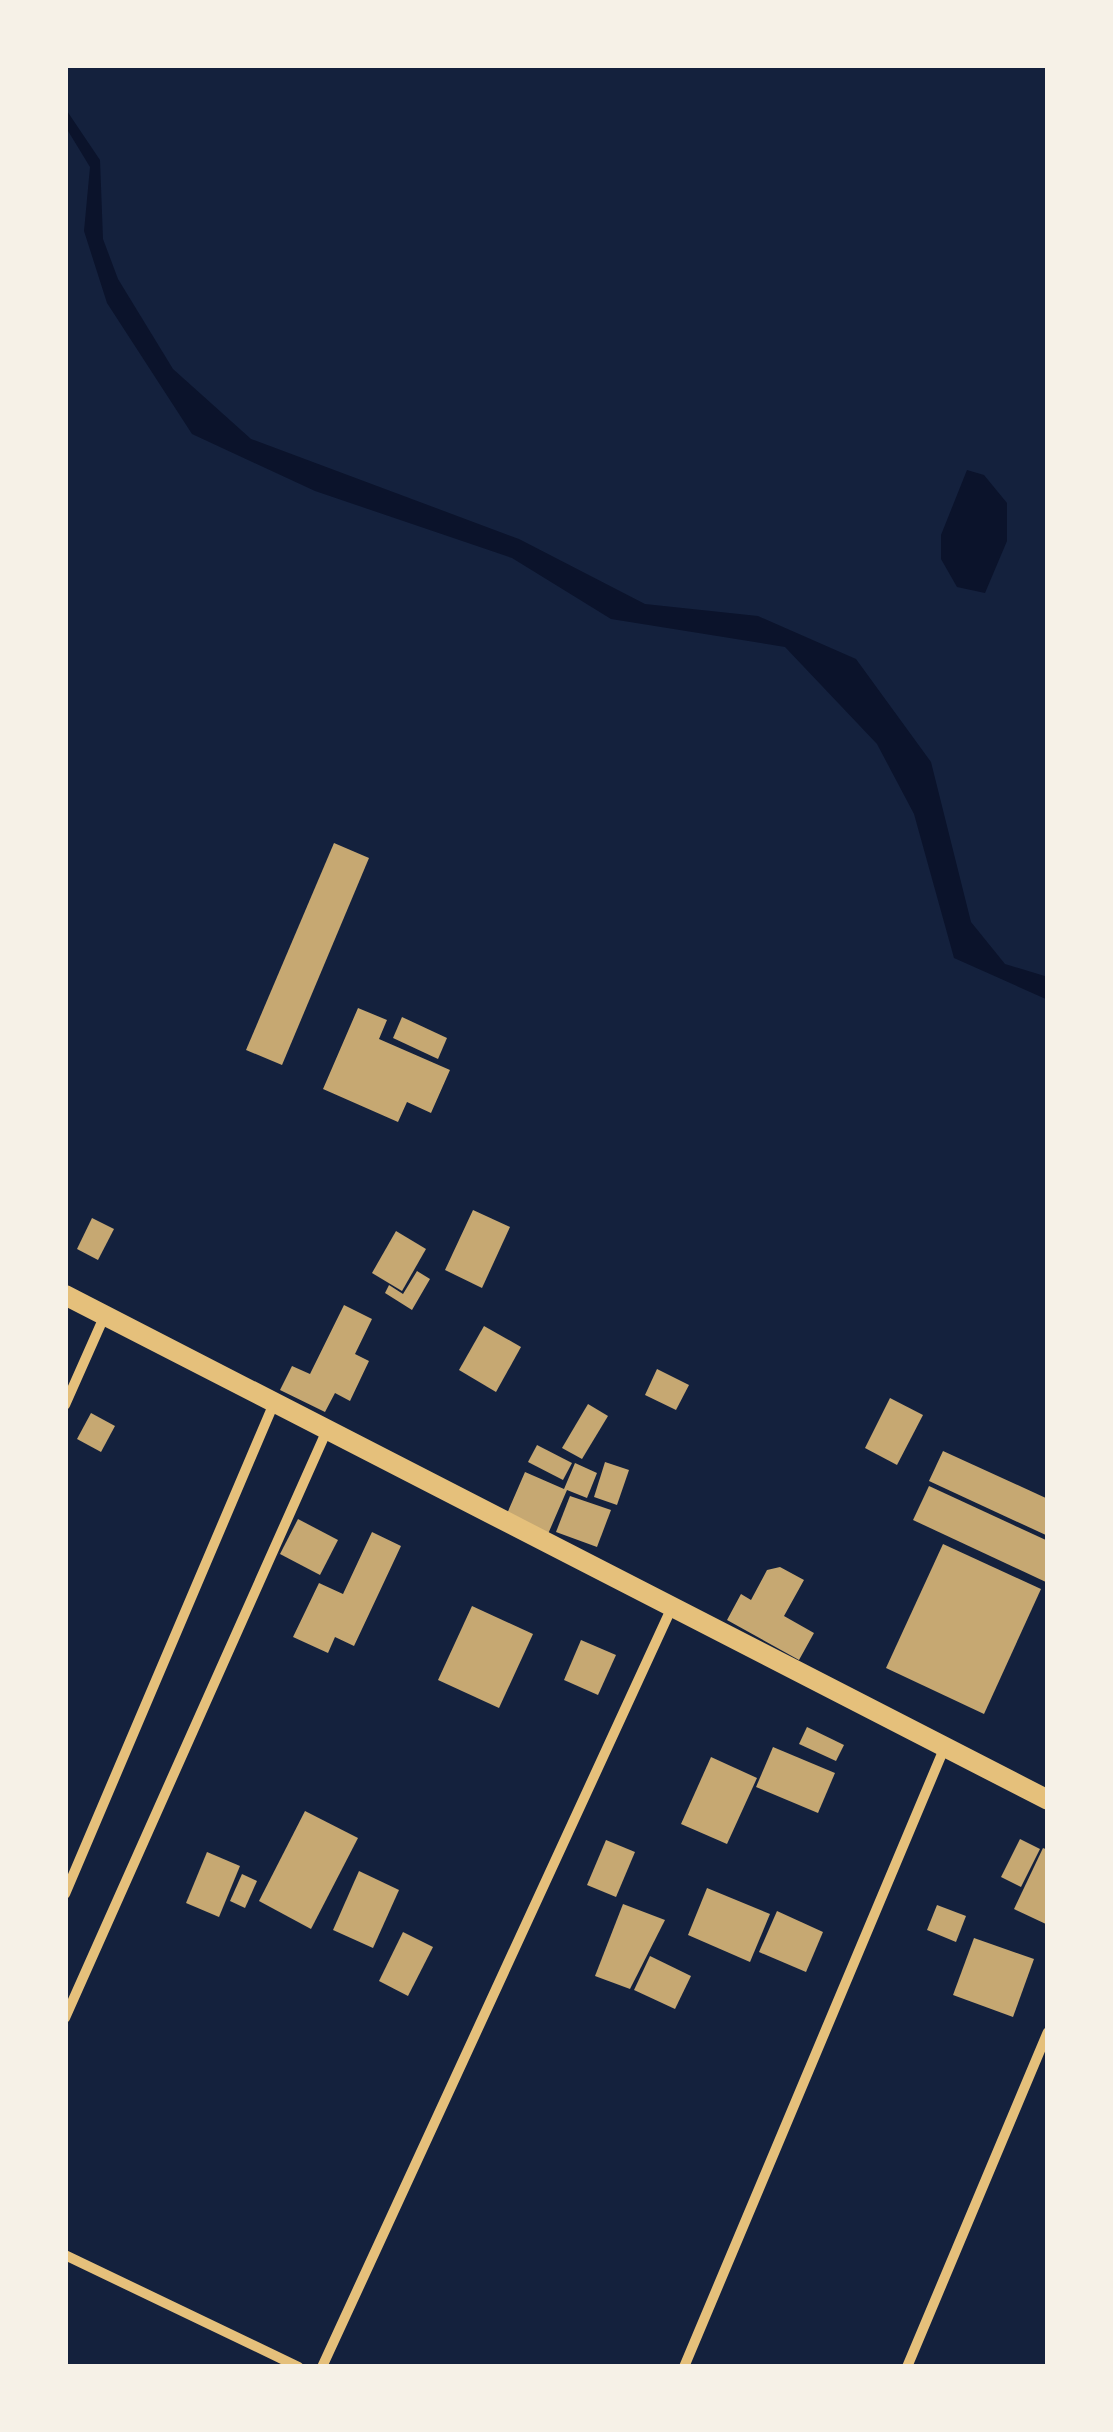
<!DOCTYPE html>
<style>
body{margin:0}
#map{position:relative;width:1113px;height:2432px;overflow:hidden;background:#14213d;font-family:"Source Serif 4",serif}
div>[style]{position:absolute}
.water>*{inset:0;background:#0b132b}
.building>*{inset:0;background:#c6a872}
.minor>*{height:10px;margin:-5px;padding:0 5px;transform-origin:5px;border-radius:5px;background:#e5c07b}
.secondary>*{height:20px;margin:-10px;padding:0 10px;transform-origin:10px;border-radius:10px;background:#e5c07b}
span{translate:-50% -50%;white-space:nowrap;text-align:center;line-height:1.15;-webkit-text-stroke:9px #f6f1e7;paint-order:stroke}
.frame{position:absolute;inset:0;border:68px solid #f6f1e7;pointer-events:none}
</style>
<div id="map">
<div class="water">
<i style="clip-path:polygon(65px 108px,100px 160px,103px 239px,118px 279px,173px 369px,251px 439px,519px 539px,645px 604px,758px 616px,856px 659px,931px 762px,971px 922px,1005px 964px,1048px 977px,1048px 1000px,954px 958px,914px 814px,877px 744px,785px 647px,611px 619px,512px 558px,315px 491px,192px 434px,107px 303px,84px 231px,90px 167px,65px 126px)"></i>
<i style="clip-path:polygon(967px 470px,984px 475px,1007px 503px,1007px 541px,985px 593px,957px 587px,941px 559px,941px 535px)"></i>
</div>
<div class="building">
<i style="clip-path:polygon(334px 843px,369px 858px,282px 1065px,246px 1050px)"></i>
<i style="clip-path:polygon(358px 1008px,387px 1020px,379px 1039px,450px 1070px,431px 1113px,407px 1102px,398px 1122px,323px 1089px)"></i>
<i style="clip-path:polygon(402px 1017px,447px 1038px,438px 1059px,393px 1038px)"></i>
<i style="clip-path:polygon(473px 1210px,510px 1227px,482px 1288px,445px 1270px)"></i>
<i style="clip-path:polygon(92px 1218px,114px 1229px,98px 1260px,77px 1249px)"></i>
<i style="clip-path:polygon(396px 1231px,426px 1249px,402px 1291px,372px 1273px)"></i>
<i style="clip-path:polygon(417px 1271px,430px 1279px,412px 1310px,385px 1293px,389px 1285px,403px 1294px)"></i>
<i style="clip-path:polygon(344px 1305px,372px 1319px,355px 1354px,369px 1361px,350px 1401px,335px 1393px,325px 1412px,280px 1390px,292px 1366px,310px 1374px)"></i>
<i style="clip-path:polygon(484px 1326px,521px 1347px,496px 1392px,459px 1370px)"></i>
<i style="clip-path:polygon(657px 1369px,689px 1385px,676px 1410px,645px 1395px)"></i>
<i style="clip-path:polygon(890px 1398px,923px 1415px,897px 1465px,865px 1448px)"></i>
<i style="clip-path:polygon(588px 1404px,608px 1416px,582px 1459px,562px 1448px)"></i>
<i style="clip-path:polygon(91px 1413px,115px 1426px,101px 1452px,77px 1439px)"></i>
<i style="clip-path:polygon(537px 1445px,572px 1463px,563px 1480px,528px 1462px)"></i>
<i style="clip-path:polygon(943px 1451px,1048px 1499px,1048px 1536px,929px 1481px)"></i>
<i style="clip-path:polygon(605px 1462px,629px 1470px,617px 1505px,594px 1497px)"></i>
<i style="clip-path:polygon(575px 1463px,597px 1473px,587px 1498px,567px 1490px,548px 1534px,506px 1516px,525px 1472px,564px 1489px)"></i>
<i style="clip-path:polygon(929px 1486px,1048px 1541px,1048px 1583px,913px 1520px)"></i>
<i style="clip-path:polygon(570px 1496px,611px 1510px,597px 1547px,556px 1532px)"></i>
<i style="clip-path:polygon(298px 1519px,338px 1540px,320px 1575px,280px 1554px)"></i>
<i style="clip-path:polygon(372px 1532px,401px 1546px,354px 1646px,335px 1637px,328px 1653px,293px 1637px,319px 1583px,343px 1594px)"></i>
<i style="clip-path:polygon(943px 1544px,1041px 1589px,984px 1714px,886px 1668px)"></i>
<i style="clip-path:polygon(780px 1567px,804px 1580px,784px 1616px,814px 1633px,799px 1660px,727px 1620px,741px 1594px,751px 1600px,767px 1570px)"></i>
<i style="clip-path:polygon(472px 1606px,533px 1634px,499px 1708px,438px 1680px)"></i>
<i style="clip-path:polygon(581px 1640px,616px 1655px,598px 1695px,564px 1680px)"></i>
<i style="clip-path:polygon(807px 1727px,844px 1745px,836px 1761px,799px 1744px)"></i>
<i style="clip-path:polygon(773px 1747px,835px 1773px,818px 1813px,756px 1787px)"></i>
<i style="clip-path:polygon(711px 1757px,757px 1778px,727px 1844px,681px 1824px)"></i>
<i style="clip-path:polygon(305px 1811px,358px 1838px,311px 1929px,259px 1901px)"></i>
<i style="clip-path:polygon(1020px 1839px,1040px 1849px,1021px 1887px,1001px 1877px)"></i>
<i style="clip-path:polygon(606px 1840px,635px 1852px,616px 1897px,587px 1885px)"></i>
<i style="clip-path:polygon(1043px 1848px,1048px 1850px,1048px 1925px,1014px 1909px)"></i>
<i style="clip-path:polygon(207px 1852px,240px 1866px,219px 1917px,186px 1903px)"></i>
<i style="clip-path:polygon(359px 1871px,399px 1890px,373px 1948px,333px 1930px)"></i>
<i style="clip-path:polygon(242px 1874px,257px 1881px,245px 1908px,230px 1901px)"></i>
<i style="clip-path:polygon(707px 1888px,770px 1914px,750px 1962px,688px 1935px)"></i>
<i style="clip-path:polygon(623px 1904px,665px 1920px,630px 1989px,595px 1976px)"></i>
<i style="clip-path:polygon(937px 1905px,966px 1916px,956px 1942px,927px 1930px)"></i>
<i style="clip-path:polygon(777px 1911px,823px 1932px,806px 1972px,759px 1952px)"></i>
<i style="clip-path:polygon(403px 1932px,433px 1947px,408px 1996px,379px 1981px)"></i>
<i style="clip-path:polygon(974px 1938px,1034px 1959px,1013px 2017px,953px 1995px)"></i>
<i style="clip-path:polygon(650px 1956px,691px 1976px,675px 2009px,634px 1990px)"></i>
</div>
<div class="minor">
<i style="left:65px;top:1405px;width:96px;rotate:-66.1deg"></i>
<i style="left:65px;top:1894px;width:534px;rotate:-66.94deg"></i>
<i style="left:65px;top:2018px;width:644px;rotate:-65.98deg"></i>
<i style="left:65px;top:2255px;width:259px;rotate:25.6deg"></i>
<i style="left:322px;top:2367px;width:839px;rotate:-65.27deg"></i>
<i style="left:684px;top:2367px;width:676px;rotate:-67.19deg"></i>
<i style="left:907px;top:2367px;width:363px;rotate:-67.2deg"></i>
</div>
<div class="secondary">
<i style="left:65px;top:1295px;width:1105px;rotate:27.19deg"></i>
</div>
<div class="frame"></div>
</div>
